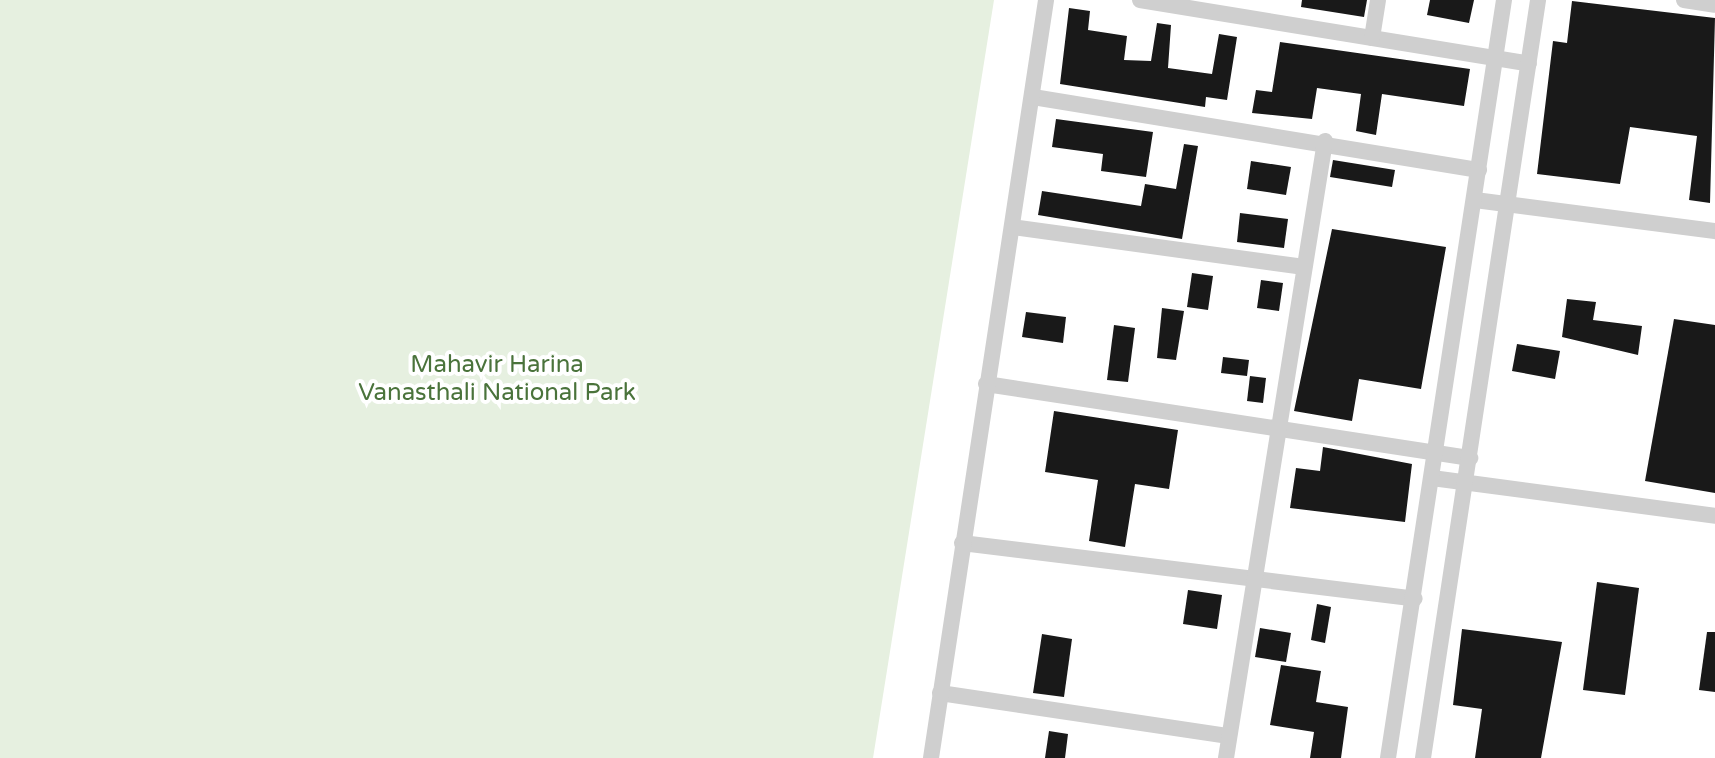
<!DOCTYPE html>
<style>
body{margin:0}
#map{position:relative;width:1715px;height:758px;overflow:hidden;background:#fff;font-family:"Varela Round",sans-serif}
div>[style]{position:absolute}
.green>*{inset:0;background:#e6f0e0}
.building>*{inset:0;background:#191919}
.minor>*{height:16px;margin:-8px;padding:0 8px;transform-origin:8px;border-radius:8px;background:#cfcfcf}
span{translate:-50% -50%;white-space:nowrap;text-align:center;line-height:1.15;-webkit-text-stroke:8px #fff;paint-order:stroke}
.park-label{font-size:24px;color:#4a733b}
</style>
<div id="map">
<div class="green">
<i style="clip-path:polygon(0 0,994px 0,873px 758px,0 758px)"></i>
</div>
<div class="building">
<i style="clip-path:polygon(1302px 0,1367px 0,1364px 17px,1301px 7px)"></i>
<i style="clip-path:polygon(1430px 0,1474px 0,1469px 23px,1427px 15px)"></i>
<i style="clip-path:polygon(1572px 1px,1715px 18px,1710px 203px,1689px 200px,1697px 136px,1630px 127px,1620px 184px,1537px 174px,1553px 41px,1567px 43px)"></i>
<i style="clip-path:polygon(1069px 8px,1090px 11px,1088px 30px,1127px 36px,1124px 60px,1151px 61px,1157px 23px,1171px 25px,1168px 68px,1212px 74px,1219px 34px,1237px 37px,1227px 100px,1206px 97px,1205px 107px,1060px 84px)"></i>
<i style="clip-path:polygon(1280px 42px,1470px 69px,1464px 106px,1382px 94px,1376px 135px,1356px 131px,1361px 94px,1317px 88px,1312px 119px,1252px 113px,1256px 90px,1272px 92px)"></i>
<i style="clip-path:polygon(1056px 119px,1153px 132px,1146px 177px,1101px 171px,1103px 154px,1052px 147px)"></i>
<i style="clip-path:polygon(1184px 144px,1198px 146px,1182px 239px,1038px 215px,1042px 191px,1141px 206px,1145px 184px,1176px 189px)"></i>
<i style="clip-path:polygon(1333px 160px,1395px 170px,1392px 187px,1330px 177px)"></i>
<i style="clip-path:polygon(1251px 161px,1291px 167px,1286px 195px,1247px 189px)"></i>
<i style="clip-path:polygon(1240px 213px,1288px 219px,1284px 248px,1237px 242px)"></i>
<i style="clip-path:polygon(1332px 229px,1446px 247px,1421px 389px,1359px 379px,1352px 421px,1294px 411px)"></i>
<i style="clip-path:polygon(1192px 273px,1213px 276px,1208px 310px,1187px 307px)"></i>
<i style="clip-path:polygon(1261px 280px,1283px 283px,1279px 311px,1257px 308px)"></i>
<i style="clip-path:polygon(1567px 299px,1596px 302px,1593px 320px,1642px 326px,1638px 355px,1562px 337px)"></i>
<i style="clip-path:polygon(1162px 308px,1184px 311px,1176px 360px,1157px 358px)"></i>
<i style="clip-path:polygon(1026px 312px,1066px 317px,1063px 343px,1022px 337px)"></i>
<i style="clip-path:polygon(1674px 319px,1715px 325px,1715px 493px,1645px 481px)"></i>
<i style="clip-path:polygon(1114px 325px,1135px 328px,1128px 382px,1107px 380px)"></i>
<i style="clip-path:polygon(1517px 344px,1560px 351px,1555px 379px,1512px 371px)"></i>
<i style="clip-path:polygon(1223px 357px,1249px 360px,1247px 376px,1221px 373px)"></i>
<i style="clip-path:polygon(1250px 376px,1266px 378px,1263px 403px,1247px 401px)"></i>
<i style="clip-path:polygon(1054px 411px,1178px 430px,1169px 489px,1135px 484px,1125px 547px,1089px 541px,1098px 480px,1045px 472px)"></i>
<i style="clip-path:polygon(1323px 447px,1412px 464px,1405px 522px,1290px 508px,1296px 468px,1320px 471px)"></i>
<i style="clip-path:polygon(1597px 582px,1639px 588px,1625px 695px,1583px 690px)"></i>
<i style="clip-path:polygon(1188px 590px,1222px 595px,1217px 629px,1183px 624px)"></i>
<i style="clip-path:polygon(1317px 604px,1331px 607px,1325px 643px,1311px 640px)"></i>
<i style="clip-path:polygon(1260px 628px,1291px 633px,1286px 662px,1255px 657px)"></i>
<i style="clip-path:polygon(1462px 629px,1562px 642px,1541px 758px,1475px 758px,1482px 709px,1453px 705px)"></i>
<i style="clip-path:polygon(1707px 632px,1715px 632px,1715px 692px,1699px 690px)"></i>
<i style="clip-path:polygon(1042px 634px,1072px 639px,1064px 697px,1033px 693px)"></i>
<i style="clip-path:polygon(1281px 665px,1321px 671px,1316px 702px,1348px 707px,1341px 758px,1310px 758px,1314px 732px,1270px 725px)"></i>
<i style="clip-path:polygon(1049px 731px,1068px 734px,1065px 758px,1045px 758px)"></i>
</div>
<div class="minor">
<i style="left:1140px;top:0;width:394px;rotate:9.3deg"></i>
<i style="left:1684px;top:0;width:31px;rotate:9deg"></i>
<i style="left:1372px;top:38px;width:38px;rotate:-81deg"></i>
<i style="left:1033px;top:97px;width:452px;rotate:9.3deg"></i>
<i style="left:1475px;top:200px;width:242px;rotate:7.4deg"></i>
<i style="left:1012px;top:227px;width:295px;rotate:7.8deg"></i>
<i style="left:986px;top:384px;width:490px;rotate:8.7deg"></i>
<i style="left:1432px;top:478px;width:286px;rotate:7.6deg"></i>
<i style="left:962px;top:543px;width:456px;rotate:7deg"></i>
<i style="left:940px;top:693px;width:292px;rotate:8.5deg"></i>
<i style="left:931px;top:758px;width:767px;rotate:-81.37deg"></i>
<i style="left:1226px;top:758px;width:625px;rotate:-80.88deg"></i>
<i style="left:1388px;top:758px;width:767px;rotate:-81.3deg"></i>
<i style="left:1423px;top:758px;width:767px;rotate:-81.37deg"></i>
</div>
<div class="park-label">
<span style="left:497px;top:379px">Mahavir Harina<br>Vanasthali National Park</span>
</div>
</div>
